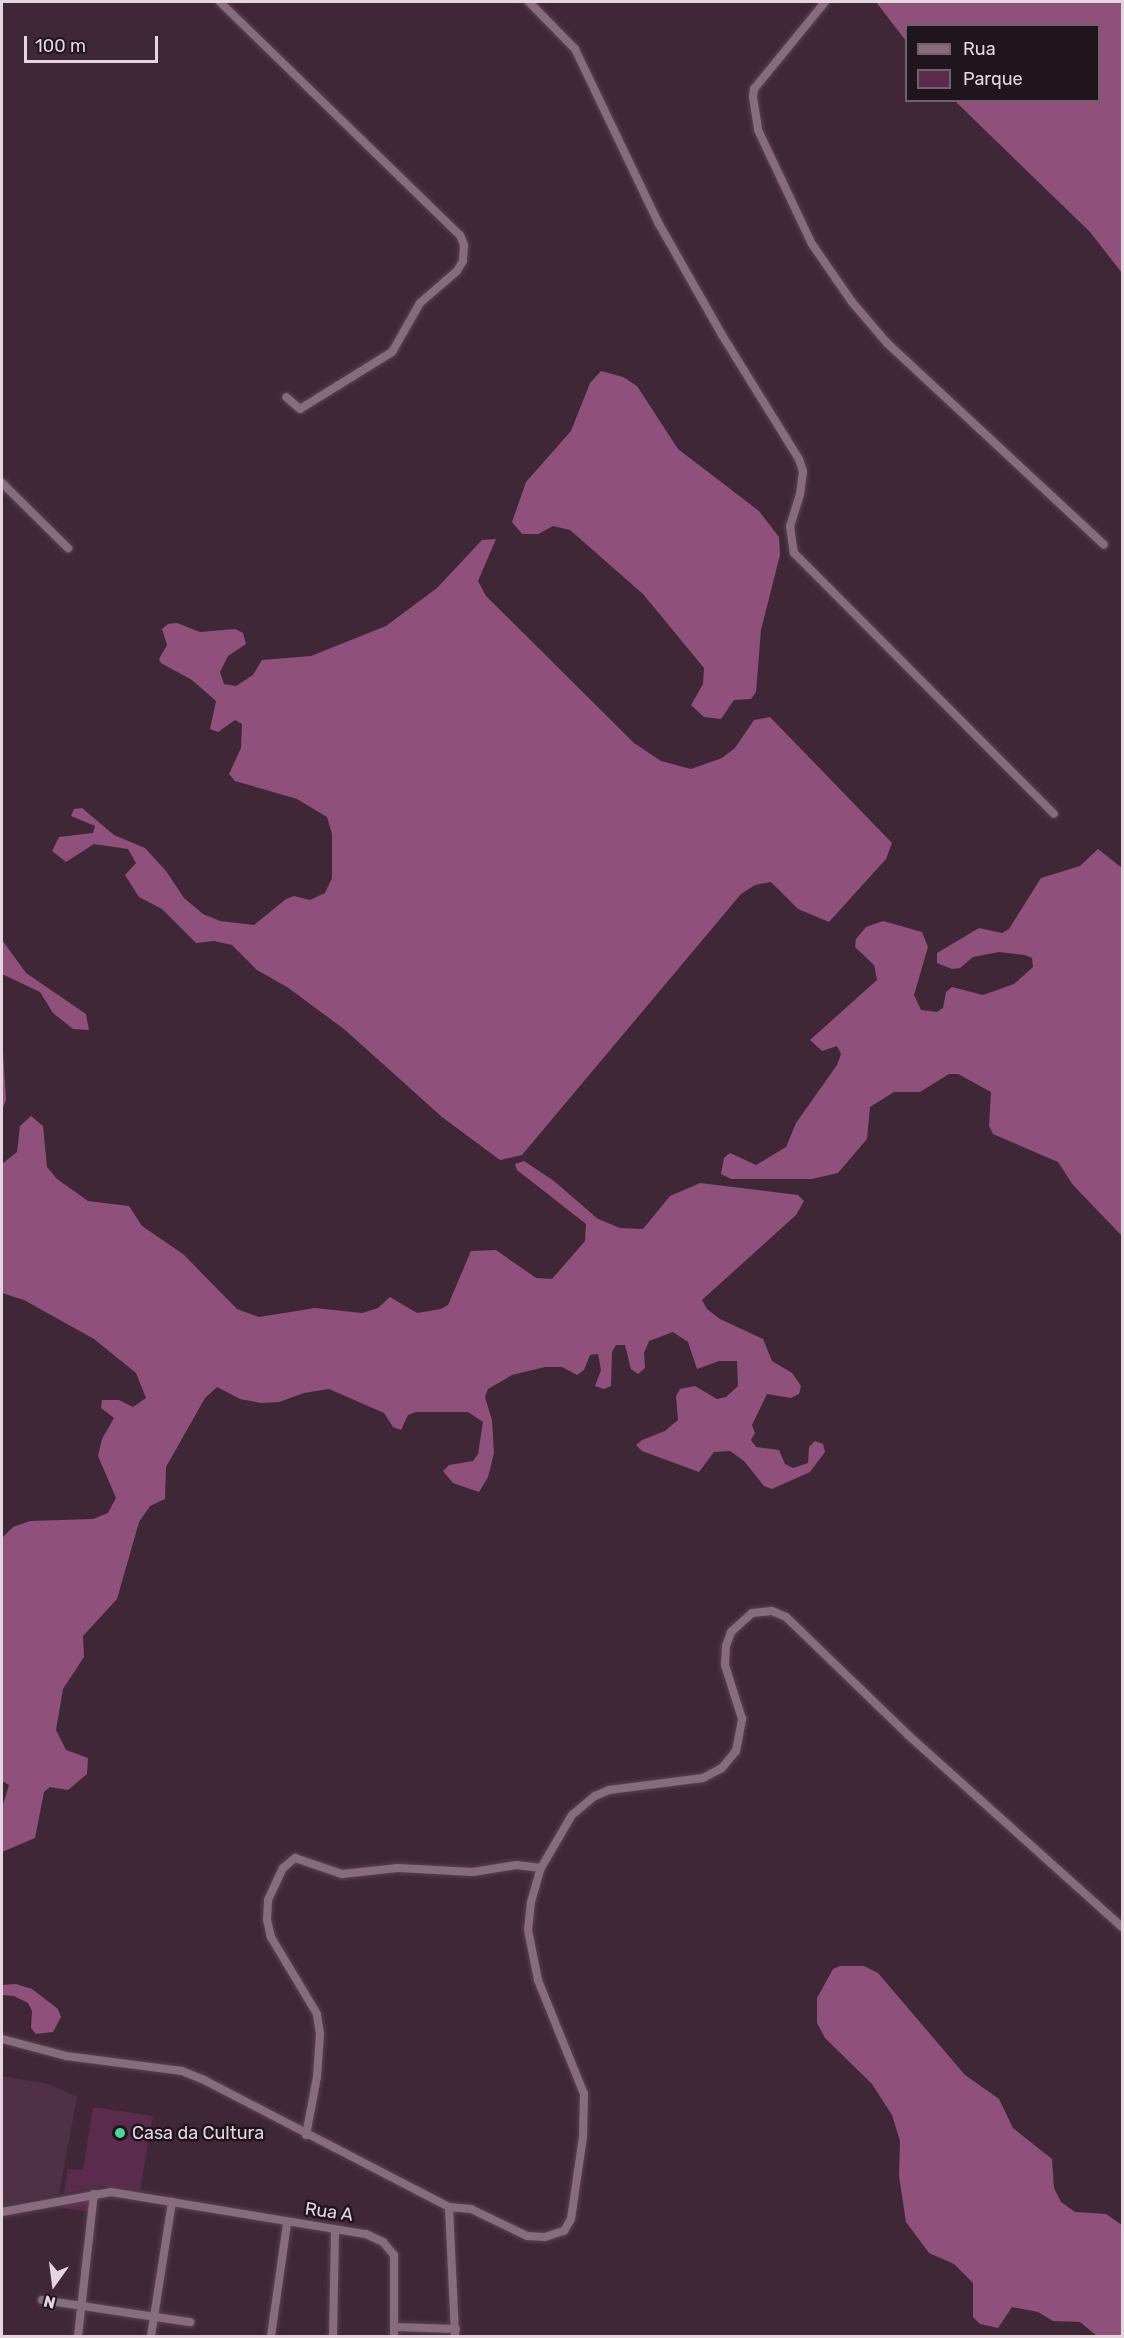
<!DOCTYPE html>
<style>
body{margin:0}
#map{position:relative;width:1124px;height:2338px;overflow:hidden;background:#402738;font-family:Rubik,sans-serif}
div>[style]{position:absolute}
.built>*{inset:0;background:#4f3045}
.green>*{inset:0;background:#5a2b4c}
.forest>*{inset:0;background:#8f507b}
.roads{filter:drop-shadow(0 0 2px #584351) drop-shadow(0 0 2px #584351)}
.street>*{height:8px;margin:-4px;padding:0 4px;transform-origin:4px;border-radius:4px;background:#886b7d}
.dots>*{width:16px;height:16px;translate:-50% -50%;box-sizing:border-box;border:3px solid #20151c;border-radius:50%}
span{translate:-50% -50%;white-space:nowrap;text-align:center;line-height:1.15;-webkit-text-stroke:5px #20151c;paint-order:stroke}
.poi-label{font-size:18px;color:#e5d5df}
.left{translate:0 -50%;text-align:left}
.street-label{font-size:18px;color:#e5d5df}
.frame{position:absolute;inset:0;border:3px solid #e5d5df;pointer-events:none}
.legend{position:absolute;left:905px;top:24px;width:195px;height:78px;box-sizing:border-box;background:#20151c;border:2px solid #6f626a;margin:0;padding:8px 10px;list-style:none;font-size:18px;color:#e5d5df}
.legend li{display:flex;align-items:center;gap:12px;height:30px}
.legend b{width:30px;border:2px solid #6f626a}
.north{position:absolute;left:24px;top:2254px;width:60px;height:60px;-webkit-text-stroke:4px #20151c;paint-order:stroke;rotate:194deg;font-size:16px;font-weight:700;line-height:24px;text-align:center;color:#e5d5df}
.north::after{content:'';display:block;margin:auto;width:21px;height:27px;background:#e5d5df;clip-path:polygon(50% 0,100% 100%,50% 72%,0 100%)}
.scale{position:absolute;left:24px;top:36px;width:134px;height:27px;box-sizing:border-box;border:3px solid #e5d5df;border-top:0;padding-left:8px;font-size:18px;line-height:21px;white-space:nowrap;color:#e5d5df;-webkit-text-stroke:4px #20151c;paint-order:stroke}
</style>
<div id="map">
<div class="built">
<i style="clip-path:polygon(2px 2076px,48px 2084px,77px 2097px,59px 2194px,2px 2206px)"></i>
</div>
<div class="green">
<i style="clip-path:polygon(93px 2107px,153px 2116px,140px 2190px,102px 2186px,64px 2193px,68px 2169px,83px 2170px)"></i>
<i style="clip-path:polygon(91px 2197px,89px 2212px,57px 2207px)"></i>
</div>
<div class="forest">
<i style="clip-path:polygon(876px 2px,1122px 2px,1122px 273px,1090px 232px,955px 101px,1098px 100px,1098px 26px,906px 26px,906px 41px)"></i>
<i style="clip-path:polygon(601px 371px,623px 377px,637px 386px,678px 449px,759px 511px,779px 537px,780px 555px,761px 630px,756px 692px,751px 699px,734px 700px,721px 719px,704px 717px,691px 705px,703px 684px,704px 668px,643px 594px,570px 530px,553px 526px,538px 534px,522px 534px,512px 522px,526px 482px,571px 431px,590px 383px)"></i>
<i style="clip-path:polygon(496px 539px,478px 581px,486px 596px,634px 743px,661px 761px,691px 769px,722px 758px,735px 748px,754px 720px,770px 717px,892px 843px,886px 859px,829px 922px,798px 909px,771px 882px,755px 885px,741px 894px,522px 1155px,500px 1160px,442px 1117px,344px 1029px,287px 987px,257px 970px,232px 945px,214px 941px,196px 943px,162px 909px,139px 897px,125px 875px,136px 863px,128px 849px,94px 844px,66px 862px,52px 851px,59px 837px,93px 833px,95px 826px,71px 816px,74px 809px,82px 808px,114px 835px,145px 848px,166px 871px,184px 898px,203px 914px,220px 921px,254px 925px,286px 899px,294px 896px,310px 900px,325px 893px,332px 878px,332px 834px,327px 817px,297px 799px,235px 781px,229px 774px,241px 748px,242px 724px,235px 720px,218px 732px,210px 729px,216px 701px,192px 680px,161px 663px,159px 659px,167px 645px,162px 629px,168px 624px,177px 623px,200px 632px,235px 629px,243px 633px,246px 644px,228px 656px,220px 672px,224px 684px,236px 686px,253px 675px,262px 660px,311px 656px,386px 626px,437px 588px,482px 540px)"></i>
<i style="clip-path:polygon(1098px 849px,1122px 868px,1122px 1236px,1073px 1185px,1058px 1162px,993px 1134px,989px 1126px,991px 1092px,958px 1074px,949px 1074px,920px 1092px,894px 1092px,870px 1107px,867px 1139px,838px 1173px,812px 1179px,731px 1179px,721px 1174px,724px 1158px,730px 1153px,756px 1165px,786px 1147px,796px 1123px,837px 1065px,841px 1054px,837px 1046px,822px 1051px,810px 1040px,877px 980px,874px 965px,855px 947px,856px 939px,866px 927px,883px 921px,922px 932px,928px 947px,914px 995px,921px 1010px,937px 1012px,943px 1008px,946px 992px,952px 987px,983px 995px,1014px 984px,1033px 967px,1032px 958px,1025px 955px,999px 952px,973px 957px,960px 968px,952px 969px,937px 963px,937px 953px,979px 928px,1002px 933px,1009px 929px,1041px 878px,1080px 866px)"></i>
<i style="clip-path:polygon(2px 940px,26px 973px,86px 1014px,89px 1030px,73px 1029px,53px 1013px,40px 992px,2px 974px)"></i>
<i style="clip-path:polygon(2px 1036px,6px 1100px,2px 1110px)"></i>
<i style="clip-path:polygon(31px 1116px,43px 1126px,47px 1167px,57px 1179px,88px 1201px,129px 1206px,142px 1226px,183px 1254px,237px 1309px,259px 1317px,315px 1308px,362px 1313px,378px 1308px,390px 1297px,417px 1313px,441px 1309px,448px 1305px,471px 1251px,496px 1250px,536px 1278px,552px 1279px,585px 1241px,586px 1224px,517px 1170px,515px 1164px,524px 1161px,554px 1181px,598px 1219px,620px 1228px,643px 1229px,670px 1196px,700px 1183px,798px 1195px,804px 1201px,796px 1215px,702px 1300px,707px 1309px,720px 1319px,763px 1339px,772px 1361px,792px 1373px,801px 1386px,799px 1394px,791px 1398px,767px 1394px,752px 1425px,755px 1433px,751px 1440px,756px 1447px,779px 1450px,785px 1464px,793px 1468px,808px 1463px,809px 1447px,815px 1441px,823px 1444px,825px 1452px,810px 1472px,772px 1489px,764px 1486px,744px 1461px,730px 1451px,714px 1452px,699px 1472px,642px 1451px,636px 1445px,642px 1440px,665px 1431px,678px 1420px,676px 1396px,680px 1389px,695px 1386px,717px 1399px,726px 1397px,738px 1386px,737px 1361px,719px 1361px,697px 1369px,688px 1342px,673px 1332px,649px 1341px,644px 1353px,645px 1368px,638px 1374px,631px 1369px,625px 1345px,616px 1345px,612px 1352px,611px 1386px,604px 1389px,595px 1386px,601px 1370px,598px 1354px,590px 1355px,584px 1370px,577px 1375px,562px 1367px,545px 1367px,512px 1375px,488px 1389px,485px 1397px,492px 1420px,494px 1453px,488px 1477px,479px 1492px,453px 1483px,443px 1471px,449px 1465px,473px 1461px,478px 1454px,483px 1422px,468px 1412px,416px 1412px,408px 1415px,401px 1430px,393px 1427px,384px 1413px,329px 1389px,304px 1393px,279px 1402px,261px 1403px,240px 1399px,217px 1387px,205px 1398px,166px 1467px,165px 1499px,150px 1506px,139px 1522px,117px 1599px,83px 1636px,84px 1657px,63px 1689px,56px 1730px,66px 1750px,88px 1758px,87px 1774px,68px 1790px,50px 1787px,44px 1792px,35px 1838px,2px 1852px,2px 1808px,9px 1785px,2px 1781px,2px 1538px,13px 1527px,30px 1521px,93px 1519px,108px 1513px,116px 1498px,98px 1456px,102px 1439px,114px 1418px,101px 1408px,102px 1400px,119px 1400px,133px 1407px,146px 1398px,136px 1373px,94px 1339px,24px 1300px,2px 1293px,2px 1164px,17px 1152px,20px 1126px)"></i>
<i style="clip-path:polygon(840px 1966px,864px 1966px,878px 1973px,965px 2075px,999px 2099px,1013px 2128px,1052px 2159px,1054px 2188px,1061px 2202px,1075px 2212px,1106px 2214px,1122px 2225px,1122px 2336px,1097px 2336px,1080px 2322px,1053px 2321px,1038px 2312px,1012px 2307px,998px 2328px,980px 2324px,973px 2317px,973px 2283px,954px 2264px,929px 2253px,906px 2222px,899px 2176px,900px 2141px,892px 2115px,872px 2084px,825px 2038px,817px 2023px,817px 1998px,833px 1969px)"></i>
<i style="clip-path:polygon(16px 1984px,32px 1989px,58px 2009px,61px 2017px,53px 2032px,36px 2034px,31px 2028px,32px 2011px,28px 2003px,14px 1996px,2px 1995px,2px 1985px)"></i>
</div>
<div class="roads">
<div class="street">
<i style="left:220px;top:2px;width:334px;rotate:44.2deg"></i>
<i style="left:460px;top:235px;width:11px;rotate:68deg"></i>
<i style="left:464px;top:245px;width:16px;rotate:94deg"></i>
<i style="left:463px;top:261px;width:12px;rotate:121deg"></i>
<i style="left:457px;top:271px;width:49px;rotate:139.1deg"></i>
<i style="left:420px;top:303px;width:56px;rotate:119.7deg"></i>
<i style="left:392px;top:352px;width:108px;rotate:148.2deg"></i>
<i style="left:300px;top:409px;width:18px;rotate:-139deg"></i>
<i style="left:529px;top:2px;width:66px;rotate:45.6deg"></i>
<i style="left:575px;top:49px;width:194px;rotate:64.4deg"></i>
<i style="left:659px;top:224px;width:128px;rotate:60.4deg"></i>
<i style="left:722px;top:335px;width:146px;rotate:58.2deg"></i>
<i style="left:799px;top:459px;width:13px;rotate:72deg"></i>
<i style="left:803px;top:471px;width:23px;rotate:97deg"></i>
<i style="left:800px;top:494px;width:34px;rotate:107deg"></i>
<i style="left:790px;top:526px;width:27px;rotate:82deg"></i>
<i style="left:794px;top:553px;width:368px;rotate:45.1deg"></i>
<i style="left:825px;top:2px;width:112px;rotate:129.2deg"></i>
<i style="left:754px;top:89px;width:8px;rotate:97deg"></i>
<i style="left:753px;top:97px;width:33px;rotate:81deg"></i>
<i style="left:758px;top:130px;width:126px;rotate:64.7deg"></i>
<i style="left:812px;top:244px;width:70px;rotate:55.4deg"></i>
<i style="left:852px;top:302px;width:54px;rotate:49.5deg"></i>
<i style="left:887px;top:343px;width:296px;rotate:42.9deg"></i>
<i style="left:2px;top:483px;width:93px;rotate:44.6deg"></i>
<i style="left:2px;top:2039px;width:66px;rotate:14.9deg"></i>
<i style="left:66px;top:2056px;width:117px;rotate:7.4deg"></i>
<i style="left:182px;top:2071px;width:24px;rotate:22deg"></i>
<i style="left:204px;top:2080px;width:276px;rotate:27.4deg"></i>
<i style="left:449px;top:2207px;width:129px;rotate:87.3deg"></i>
<i style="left:306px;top:2135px;width:59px;rotate:-79.3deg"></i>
<i style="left:317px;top:2077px;width:43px;rotate:-86deg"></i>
<i style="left:320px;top:2034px;width:20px;rotate:-99deg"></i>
<i style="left:317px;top:2014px;width:90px;rotate:-120.9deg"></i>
<i style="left:271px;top:1937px;width:17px;rotate:-103deg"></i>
<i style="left:267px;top:1920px;width:20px;rotate:-87deg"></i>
<i style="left:268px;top:1900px;width:35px;rotate:-65deg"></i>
<i style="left:283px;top:1868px;width:16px;rotate:-40deg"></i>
<i style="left:295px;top:1858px;width:50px;rotate:18.8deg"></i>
<i style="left:342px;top:1874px;width:56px;rotate:-6.1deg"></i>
<i style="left:398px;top:1868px;width:75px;rotate:3.1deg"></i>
<i style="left:473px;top:1872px;width:44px;rotate:-9.2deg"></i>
<i style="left:516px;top:1865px;width:25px;rotate:7deg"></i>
<i style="left:449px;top:2207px;width:22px;rotate:5deg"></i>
<i style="left:471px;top:2209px;width:62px;rotate:25.7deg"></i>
<i style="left:527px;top:2236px;width:18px;rotate:3deg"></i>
<i style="left:545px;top:2237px;width:20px;rotate:-18deg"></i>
<i style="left:564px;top:2231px;width:14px;rotate:-60deg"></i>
<i style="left:571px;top:2219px;width:83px;rotate:-81.7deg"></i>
<i style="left:583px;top:2137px;width:43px;rotate:-88.7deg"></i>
<i style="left:584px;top:2094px;width:123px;rotate:-112deg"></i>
<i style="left:538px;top:1980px;width:51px;rotate:-101.3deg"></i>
<i style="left:528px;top:1930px;width:28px;rotate:-84deg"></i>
<i style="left:531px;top:1902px;width:35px;rotate:-74deg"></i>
<i style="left:541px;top:1868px;width:61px;rotate:-59.7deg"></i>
<i style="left:572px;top:1815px;width:30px;rotate:-40deg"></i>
<i style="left:595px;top:1796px;width:15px;rotate:-23deg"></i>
<i style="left:609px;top:1790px;width:95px;rotate:-7.3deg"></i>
<i style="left:703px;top:1778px;width:21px;rotate:-28deg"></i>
<i style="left:722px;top:1768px;width:22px;rotate:-51deg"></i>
<i style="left:736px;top:1751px;width:33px;rotate:-79deg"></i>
<i style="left:742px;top:1719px;width:57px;rotate:-107.5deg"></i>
<i style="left:725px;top:1665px;width:19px;rotate:-87deg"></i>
<i style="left:726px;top:1646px;width:15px;rotate:-70deg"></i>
<i style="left:731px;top:1632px;width:28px;rotate:-42deg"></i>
<i style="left:752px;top:1613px;width:20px;rotate:-6deg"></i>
<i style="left:772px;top:1611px;width:15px;rotate:23deg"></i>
<i style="left:786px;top:1617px;width:170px;rotate:44deg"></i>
<i style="left:908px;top:1735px;width:288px;rotate:41.9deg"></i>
<i style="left:2px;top:2212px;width:111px;rotate:-10.4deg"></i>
<i style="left:111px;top:2192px;width:258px;rotate:9.4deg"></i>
<i style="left:366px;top:2234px;width:19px;rotate:25deg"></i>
<i style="left:383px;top:2242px;width:17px;rotate:50deg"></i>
<i style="left:394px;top:2255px;width:81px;rotate:90deg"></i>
<i style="left:42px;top:2300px;width:150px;rotate:8.5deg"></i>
<i style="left:395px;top:2327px;width:61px;rotate:1.9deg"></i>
<i style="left:78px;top:2336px;width:143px;rotate:-83.6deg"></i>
<i style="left:151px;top:2336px;width:136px;rotate:-81.1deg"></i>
<i style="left:271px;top:2336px;width:114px;rotate:-81.9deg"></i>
<i style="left:333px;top:2336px;width:105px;rotate:-88.9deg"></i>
</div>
</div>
<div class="dots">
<i style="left:120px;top:2133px;background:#4fd399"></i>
</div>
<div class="poi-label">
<span class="left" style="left:132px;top:2133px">Casa da Cultura</span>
</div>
<div class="street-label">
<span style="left:329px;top:2212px;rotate:8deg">Rua A</span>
</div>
<div class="frame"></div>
<ul class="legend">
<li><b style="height:8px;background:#886b7d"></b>Rua</li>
<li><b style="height:16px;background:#5a2b4c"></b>Parque</li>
</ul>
<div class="north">N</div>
<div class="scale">100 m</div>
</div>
